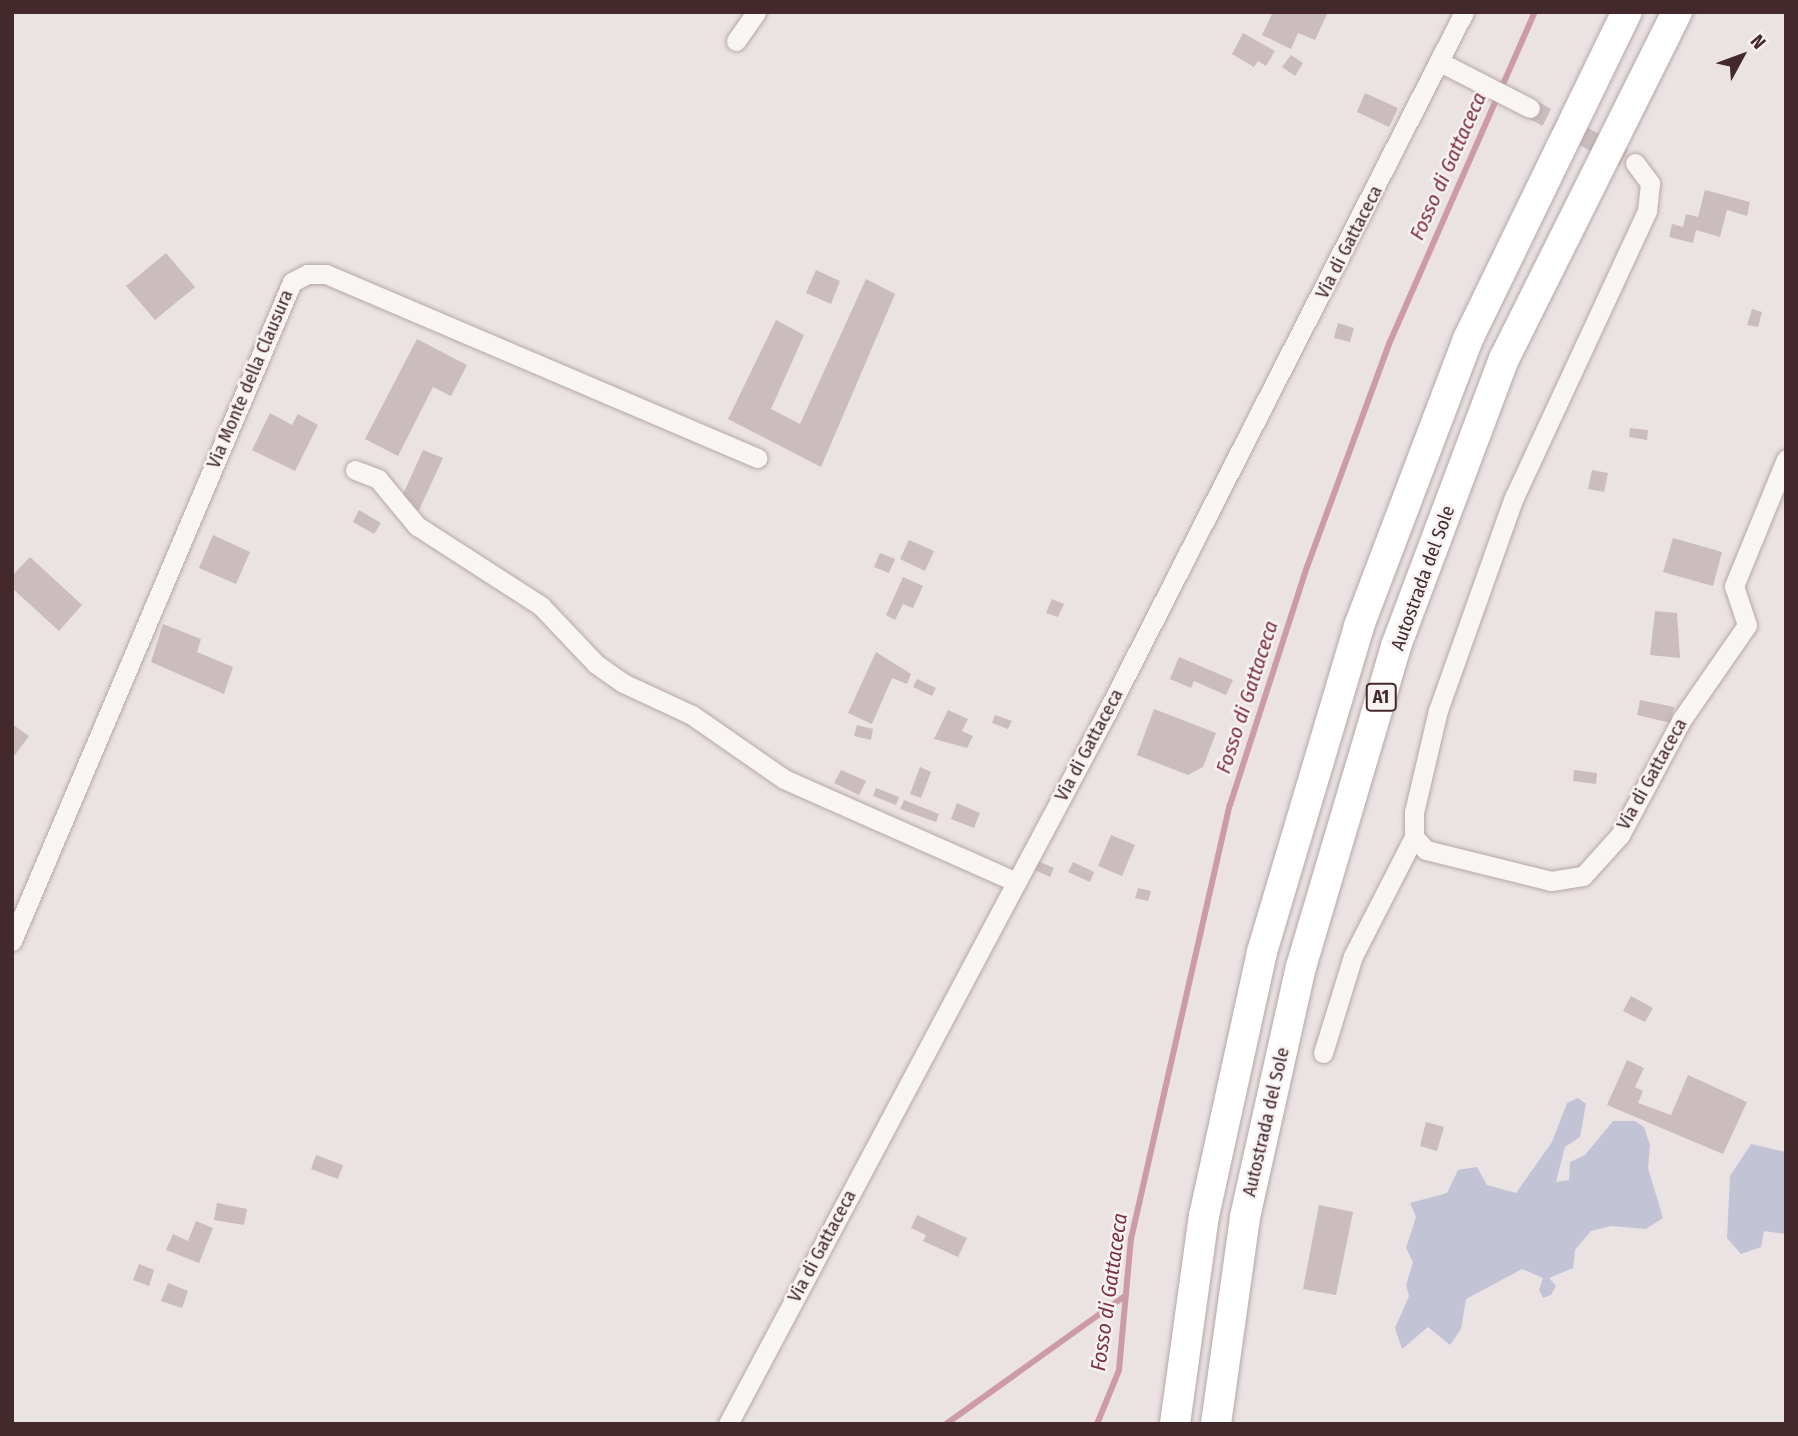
<!DOCTYPE html>
<style>
body{margin:0}
#map{position:relative;width:1798px;height:1436px;overflow:hidden;background:#ebe2e3;font-family:"Fira Sans Condensed",sans-serif}
div>[style]{position:absolute}
.green>*{inset:0;background:#c2c3d5}
.stream>*{height:6px;margin:-3px;padding:0 3px;transform-origin:3px;border-radius:3px;background:#cd9ba7}
.building>*{inset:0;background:#cbbcbe}
.minor-tunnel>*{height:19px;margin-top:-9.5px;transform-origin:0;background:repeating-linear-gradient(90deg,#cabdbe 0 19px,transparent 0 29px)}
.roads{filter:drop-shadow(0 0 2px #b6a7a8) drop-shadow(0 0 2px #b6a7a8)}
.minor>*{height:19px;margin:-9.5px;padding:0 9.5px;transform-origin:9.5px;border-radius:9.5px;background:#f9f5f5}
.highway>*{height:30px;margin:-15px;padding:0 15px;transform-origin:15px;border-radius:15px;background:#fff}
span{translate:-50% -50%;white-space:nowrap;text-align:center;line-height:1.15;-webkit-text-stroke:5px #f8f2f3;paint-order:stroke}
.shield-label span{padding:2px 5px;background:#f8f2f3;border:2px solid;border-radius:5px;-webkit-text-stroke-width:0}
.shield-label{font-size:18px;color:#44292c;font-weight:700}
.street-label{font-size:19px;color:#44292c}
.water-label{font-size:21px;color:#7b303f;font-style:italic}
.frame{position:absolute;inset:0;border:14px solid #44292c;pointer-events:none}
.north{position:absolute;left:1707px;top:21px;width:70px;height:70px;-webkit-text-stroke:5px #f8f2f3;paint-order:stroke;rotate:49deg;font-size:19px;font-weight:700;line-height:28px;text-align:center;color:#44292c}
.north::after{content:'';display:block;margin:auto;width:24px;height:32px;background:#44292c;clip-path:polygon(50% 0,100% 100%,50% 72%,0 100%)}
</style>
<div id="map">
<div class="green">
<i style="clip-path:polygon(1578px 1098px,1586px 1104px,1580px 1137px,1565px 1147px,1556px 1182px,1569px 1180px,1570px 1162px,1585px 1155px,1613px 1121px,1635px 1121px,1644px 1127px,1650px 1145px,1648px 1168px,1663px 1218px,1646px 1229px,1611px 1226px,1591px 1231px,1575px 1250px,1573px 1268px,1549px 1278px,1556px 1286px,1551px 1295px,1543px 1298px,1539px 1290px,1543px 1278px,1522px 1269px,1466px 1299px,1461px 1329px,1450px 1345px,1428px 1327px,1402px 1349px,1395px 1328px,1409px 1296px,1406px 1285px,1413px 1262px,1406px 1248px,1416px 1217px,1410px 1203px,1447px 1193px,1458px 1170px,1477px 1167px,1487px 1185px,1516px 1193px,1552px 1142px,1567px 1103px)"></i>
<i style="clip-path:polygon(1751px 1144px,1786px 1152px,1786px 1234px,1764px 1231px,1761px 1247px,1741px 1254px,1727px 1238px,1730px 1176px)"></i>
</div>
<div class="stream">
<i style="left:946px;top:1424px;width:221px;rotate:-35.6deg"></i>
<i style="left:1097px;top:1424px;width:58px;rotate:-67.8deg"></i>
<i style="left:1119px;top:1370px;width:132px;rotate:-84.8deg"></i>
<i style="left:1131px;top:1239px;width:445px;rotate:-77.2deg"></i>
<i style="left:1230px;top:805px;width:250px;rotate:-72.1deg"></i>
<i style="left:1307px;top:567px;width:238px;rotate:-69.8deg"></i>
<i style="left:1389px;top:344px;width:363px;rotate:-66.3deg"></i>
</div>
<div class="building">
<i style="clip-path:polygon(1273px 12px,1328px 12px,1315px 40px,1298px 33px,1291px 49px,1262px 35px)"></i>
<i style="clip-path:polygon(1243px 33px,1275px 51px,1266px 66px,1258px 61px,1254px 67px,1232px 54px)"></i>
<i style="clip-path:polygon(1291px 55px,1303px 63px,1295px 76px,1282px 67px)"></i>
<i style="clip-path:polygon(1365px 93px,1398px 108px,1389px 127px,1357px 112px)"></i>
<i style="clip-path:polygon(1705px 190px,1750px 202px,1747px 216px,1727px 210px,1720px 237px,1696px 230px,1693px 243px,1669px 237px,1672px 224px,1683px 227px,1686px 214px,1698px 217px)"></i>
<i style="clip-path:polygon(166px 253px,195px 287px,155px 320px,126px 286px)"></i>
<i style="clip-path:polygon(816px 270px,840px 281px,831px 304px,806px 293px)"></i>
<i style="clip-path:polygon(866px 279px,895px 294px,821px 467px,728px 419px,776px 320px,804px 335px,771px 409px,800px 424px)"></i>
<i style="clip-path:polygon(1752px 309px,1762px 312px,1758px 327px,1747px 325px)"></i>
<i style="clip-path:polygon(1338px 323px,1354px 328px,1350px 342px,1334px 338px)"></i>
<i style="clip-path:polygon(417px 339px,467px 365px,451px 396px,433px 387px,398px 456px,365px 439px)"></i>
<i style="clip-path:polygon(270px 413px,292px 425px,298px 414px,318px 425px,295px 471px,252px 450px)"></i>
<i style="clip-path:polygon(1630px 428px,1648px 430px,1647px 440px,1629px 437px)"></i>
<i style="clip-path:polygon(423px 450px,443px 458px,419px 510px,400px 501px)"></i>
<i style="clip-path:polygon(1592px 470px,1608px 473px,1604px 492px,1588px 489px)"></i>
<i style="clip-path:polygon(359px 510px,381px 523px,374px 534px,353px 522px)"></i>
<i style="clip-path:polygon(213px 535px,250px 552px,236px 584px,199px 568px)"></i>
<i style="clip-path:polygon(1673px 538px,1722px 552px,1713px 586px,1663px 572px)"></i>
<i style="clip-path:polygon(909px 540px,934px 551px,925px 571px,900px 559px)"></i>
<i style="clip-path:polygon(880px 553px,895px 559px,889px 573px,874px 567px)"></i>
<i style="clip-path:polygon(30px 557px,82px 605px,59px 631px,12px 588px,12px 576px)"></i>
<i style="clip-path:polygon(903px 577px,923px 586px,913px 608px,903px 604px,895px 620px,886px 615px)"></i>
<i style="clip-path:polygon(1052px 599px,1064px 604px,1058px 617px,1046px 613px)"></i>
<i style="clip-path:polygon(1655px 611px,1677px 613px,1680px 658px,1650px 655px)"></i>
<i style="clip-path:polygon(163px 624px,201px 639px,197px 652px,233px 667px,224px 694px,151px 662px)"></i>
<i style="clip-path:polygon(876px 652px,911px 674px,907px 684px,892px 678px,872px 724px,848px 713px)"></i>
<i style="clip-path:polygon(1179px 657px,1233px 680px,1226px 695px,1194px 681px,1191px 688px,1170px 679px)"></i>
<i style="clip-path:polygon(917px 679px,936px 688px,932px 696px,913px 687px)"></i>
<i style="clip-path:polygon(1640px 700px,1674px 707px,1671px 723px,1637px 715px)"></i>
<i style="clip-path:polygon(1154px 709px,1216px 733px,1203px 767px,1188px 775px,1137px 755px)"></i>
<i style="clip-path:polygon(948px 710px,968px 719px,962px 731px,973px 736px,967px 748px,934px 739px)"></i>
<i style="clip-path:polygon(995px 715px,1012px 721px,1008px 729px,992px 723px)"></i>
<i style="clip-path:polygon(12px 724px,29px 736px,12px 759px)"></i>
<i style="clip-path:polygon(857px 725px,873px 729px,871px 740px,854px 736px)"></i>
<i style="clip-path:polygon(920px 767px,931px 772px,921px 798px,910px 794px)"></i>
<i style="clip-path:polygon(841px 770px,866px 781px,859px 795px,834px 783px)"></i>
<i style="clip-path:polygon(1574px 770px,1597px 773px,1596px 784px,1573px 781px)"></i>
<i style="clip-path:polygon(876px 788px,899px 797px,896px 805px,873px 796px)"></i>
<i style="clip-path:polygon(904px 800px,939px 814px,936px 822px,900px 809px)"></i>
<i style="clip-path:polygon(957px 803px,980px 813px,974px 828px,951px 819px)"></i>
<i style="clip-path:polygon(1111px 835px,1135px 845px,1122px 876px,1098px 866px)"></i>
<i style="clip-path:polygon(1038px 861px,1054px 868px,1050px 877px,1035px 870px)"></i>
<i style="clip-path:polygon(1073px 862px,1094px 872px,1090px 882px,1068px 872px)"></i>
<i style="clip-path:polygon(1138px 888px,1151px 891px,1148px 901px,1135px 898px)"></i>
<i style="clip-path:polygon(1631px 996px,1653px 1008px,1645px 1022px,1623px 1011px)"></i>
<i style="clip-path:polygon(1627px 1060px,1644px 1068px,1635px 1087px,1643px 1091px,1638px 1103px,1671px 1115px,1688px 1075px,1747px 1102px,1723px 1154px,1607px 1105px)"></i>
<i style="clip-path:polygon(1426px 1122px,1444px 1127px,1437px 1151px,1420px 1146px)"></i>
<i style="clip-path:polygon(316px 1155px,343px 1165px,338px 1179px,311px 1169px)"></i>
<i style="clip-path:polygon(217px 1203px,247px 1209px,244px 1225px,214px 1220px)"></i>
<i style="clip-path:polygon(1319px 1205px,1353px 1212px,1336px 1295px,1303px 1289px)"></i>
<i style="clip-path:polygon(917px 1215px,967px 1238px,958px 1257px,923px 1241px,926px 1235px,911px 1228px)"></i>
<i style="clip-path:polygon(196px 1221px,213px 1228px,199px 1263px,166px 1250px,173px 1234px,188px 1241px)"></i>
<i style="clip-path:polygon(139px 1264px,154px 1270px,149px 1286px,133px 1280px)"></i>
<i style="clip-path:polygon(168px 1283px,188px 1291px,182px 1308px,161px 1301px)"></i>
</div>
<div class="minor-tunnel">
<i style="left:1530px;top:108px;width:119px;rotate:27.6deg"></i>
</div>
<div class="roads">
<div class="minor">
<i style="left:736px;top:41px;width:35px;rotate:-55deg"></i>
<i style="left:1440px;top:62px;width:101px;rotate:27.1deg"></i>
<i style="left:1635px;top:163px;width:25px;rotate:53deg"></i>
<i style="left:1650px;top:183px;width:28px;rotate:96deg"></i>
<i style="left:1647px;top:211px;width:315px;rotate:114.9deg"></i>
<i style="left:1514px;top:497px;width:226px;rotate:109.6deg"></i>
<i style="left:1438px;top:710px;width:105px;rotate:103.2deg"></i>
<i style="left:1414px;top:812px;width:25px;rotate:90deg"></i>
<i style="left:1414px;top:837px;width:18px;rotate:47deg"></i>
<i style="left:1426px;top:850px;width:129px;rotate:13.9deg"></i>
<i style="left:1551px;top:881px;width:32px;rotate:-9deg"></i>
<i style="left:1583px;top:876px;width:55px;rotate:-47.9deg"></i>
<i style="left:1620px;top:835px;width:132px;rotate:-61.9deg"></i>
<i style="left:1682px;top:719px;width:114px;rotate:-55.3deg"></i>
<i style="left:1747px;top:625px;width:41px;rotate:-108.4deg"></i>
<i style="left:1734px;top:586px;width:137px;rotate:-67.7deg"></i>
<i style="left:355px;top:470px;width:25px;rotate:21deg"></i>
<i style="left:378px;top:479px;width:61px;rotate:50.3deg"></i>
<i style="left:417px;top:526px;width:148px;rotate:32.8deg"></i>
<i style="left:541px;top:606px;width:80px;rotate:46.5deg"></i>
<i style="left:596px;top:664px;width:33px;rotate:35deg"></i>
<i style="left:623px;top:683px;width:76px;rotate:24.9deg"></i>
<i style="left:692px;top:715px;width:112px;rotate:34.8deg"></i>
<i style="left:784px;top:779px;width:254px;rotate:23.9deg"></i>
<i style="left:12px;top:941px;width:716px;rotate:-66.98deg"></i>
<i style="left:292px;top:282px;width:17px;rotate:-28deg"></i>
<i style="left:307px;top:274px;width:19px"></i>
<i style="left:326px;top:274px;width:469px;rotate:23.1deg"></i>
<i style="left:1323px;top:1053px;width:102px;rotate:-72.8deg"></i>
<i style="left:1353px;top:956px;width:134px;rotate:-62.9deg"></i>
<i style="left:728px;top:1424px;width:804px;rotate:-61.97deg"></i>
<i style="left:1106px;top:714px;width:788px;rotate:-62.98deg"></i>
</div>
<div class="highway">
<i style="left:1175px;top:1424px;width:210px;rotate:-82.1deg"></i>
<i style="left:1204px;top:1216px;width:270px;rotate:-77.6deg"></i>
<i style="left:1262px;top:952px;width:340px;rotate:-73.4deg"></i>
<i style="left:1359px;top:626px;width:307px;rotate:-69.2deg"></i>
<i style="left:1468px;top:339px;width:364px;rotate:-64.1deg"></i>
<i style="left:1216px;top:1424px;width:209px;rotate:-82deg"></i>
<i style="left:1245px;top:1217px;width:256px;rotate:-77.4deg"></i>
<i style="left:1301px;top:967px;width:335px;rotate:-73.5deg"></i>
<i style="left:1396px;top:646px;width:307px;rotate:-69.4deg"></i>
<i style="left:1504px;top:359px;width:388px;rotate:-63.5deg"></i>
</div>
</div>
<div class="shield-label">
<span style="left:1381px;top:697px">A1</span>
</div>
<div class="street-label">
<span style="left:1349px;top:242px;rotate:-63deg">Via di Gattaceca</span>
<span style="left:250px;top:379px;rotate:-67deg">Via Monte della Clausura</span>
<span style="left:1423px;top:578px;rotate:-70deg">Autostrada del Sole</span>
<span style="left:1089px;top:745px;rotate:-62deg">Via di Gattaceca</span>
<span style="left:1652px;top:774px;rotate:-61deg">Via di Gattaceca</span>
<span style="left:1266px;top:1122px;rotate:-77deg">Autostrada del Sole</span>
<span style="left:822px;top:1246px;rotate:-62deg">Via di Gattaceca</span>
</div>
<div class="water-label">
<span style="left:1448px;top:166px;rotate:-66deg">Fosso di Gattaceca</span>
<span style="left:1247px;top:697px;rotate:-72deg">Fosso di Gattaceca</span>
<span style="left:1109px;top:1292px;rotate:-82deg">Fosso di Gattaceca</span>
</div>
<div class="frame"></div>
<div class="north">N</div>
</div>
